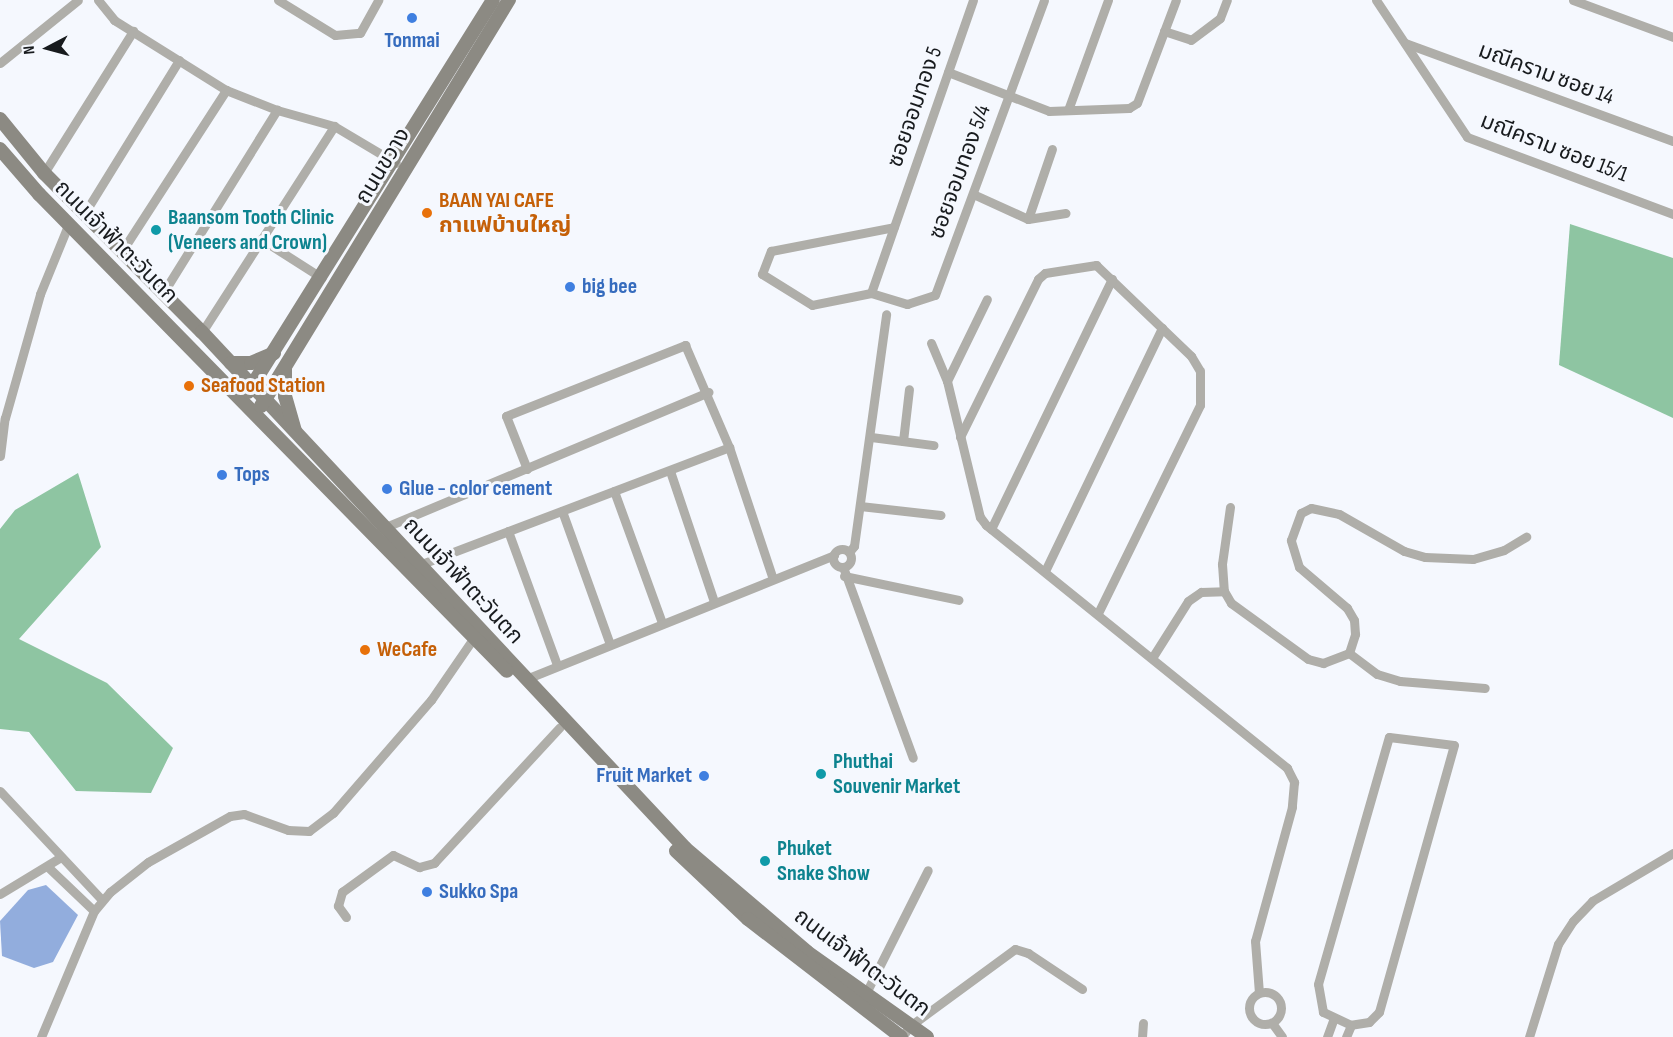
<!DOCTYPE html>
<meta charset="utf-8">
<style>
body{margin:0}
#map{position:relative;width:1673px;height:1037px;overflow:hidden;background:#f5f8fe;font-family:"Sofia Sans Condensed","Noto Sans Thai",sans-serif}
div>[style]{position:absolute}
.forest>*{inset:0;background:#8ec5a2}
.water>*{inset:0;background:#92addd}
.street>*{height:9px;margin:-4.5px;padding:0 4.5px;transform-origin:4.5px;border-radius:4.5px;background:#afaea9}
.street>.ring{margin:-4.5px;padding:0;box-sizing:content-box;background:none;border:9px solid #afaea9;border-radius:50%}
.secondary>*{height:14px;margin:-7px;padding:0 7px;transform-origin:7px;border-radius:7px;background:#8c8a83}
.dots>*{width:16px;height:16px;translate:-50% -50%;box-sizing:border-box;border:3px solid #f5f8fe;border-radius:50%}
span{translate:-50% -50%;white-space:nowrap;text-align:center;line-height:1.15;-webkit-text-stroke:6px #f5f8fe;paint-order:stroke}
.shop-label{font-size:22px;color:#366cbe;font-weight:700}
.left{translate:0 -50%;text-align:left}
.right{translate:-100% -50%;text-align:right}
.street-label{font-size:22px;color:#181b1e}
.food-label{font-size:22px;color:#c56008;font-weight:700}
.culture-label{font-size:22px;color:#0d838f;font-weight:700}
.north{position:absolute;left:18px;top:18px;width:60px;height:60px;-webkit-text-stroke:4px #f5f8fe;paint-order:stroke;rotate:264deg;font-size:16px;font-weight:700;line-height:24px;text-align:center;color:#181b1e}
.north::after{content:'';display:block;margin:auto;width:21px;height:27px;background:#181b1e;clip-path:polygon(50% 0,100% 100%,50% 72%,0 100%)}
</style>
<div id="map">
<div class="forest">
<i style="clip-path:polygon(1570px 224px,1673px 258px,1673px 418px,1559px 365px)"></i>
<i style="clip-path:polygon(78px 473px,101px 547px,19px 639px,107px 683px,173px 748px,151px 793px,76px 791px,29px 732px,0 729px,0 529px,15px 510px)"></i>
</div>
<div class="water">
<i style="clip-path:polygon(46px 885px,78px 915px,53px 962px,34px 968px,2px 956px,0 921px,28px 890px)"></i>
</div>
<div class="street">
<i style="left:98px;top:0;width:26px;rotate:51deg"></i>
<i style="left:114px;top:20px;width:132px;rotate:32deg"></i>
<i style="left:226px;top:90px;width:55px;rotate:21.4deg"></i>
<i style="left:277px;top:110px;width:59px;rotate:15.7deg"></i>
<i style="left:334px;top:126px;width:72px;rotate:30.8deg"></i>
<i style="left:278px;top:0;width:67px;rotate:31.6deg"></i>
<i style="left:335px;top:35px;width:25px;rotate:-5deg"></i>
<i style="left:360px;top:33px;width:38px;rotate:-61deg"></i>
<i style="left:1376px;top:0;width:164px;rotate:56.4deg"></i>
<i style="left:1467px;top:137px;width:220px;rotate:20.5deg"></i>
<i style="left:1573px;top:0;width:107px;rotate:20.3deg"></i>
<i style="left:1164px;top:31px;width:28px;rotate:18deg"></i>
<i style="left:1191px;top:40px;width:36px;rotate:-37deg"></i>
<i style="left:1220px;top:18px;width:19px;rotate:-69deg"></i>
<i style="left:1405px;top:43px;width:285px;rotate:20.1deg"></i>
<i style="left:0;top:63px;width:100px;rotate:-38.9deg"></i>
<i style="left:948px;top:72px;width:108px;rotate:21.1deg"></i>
<i style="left:1049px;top:111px;width:80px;rotate:-2.1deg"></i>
<i style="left:1129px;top:108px;width:9px;rotate:-32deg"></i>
<i style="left:1137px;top:103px;width:110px;rotate:-69.3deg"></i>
<i style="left:1068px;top:110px;width:117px;rotate:-70deg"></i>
<i style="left:44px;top:173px;width:168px;rotate:-57.9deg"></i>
<i style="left:973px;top:194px;width:60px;rotate:24.4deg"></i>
<i style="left:1028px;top:219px;width:38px;rotate:-9deg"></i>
<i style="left:84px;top:214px;width:181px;rotate:-58.3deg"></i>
<i style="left:1028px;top:219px;width:74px;rotate:-71.1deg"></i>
<i style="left:261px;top:239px;width:72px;rotate:32.6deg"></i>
<i style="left:122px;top:251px;width:192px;rotate:-57.1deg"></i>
<i style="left:163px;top:293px;width:216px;rotate:-58.1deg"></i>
<i style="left:871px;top:293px;width:38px;rotate:17deg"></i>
<i style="left:907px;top:304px;width:29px;rotate:-18deg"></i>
<i style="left:935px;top:295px;width:314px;rotate:-69.7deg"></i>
<i style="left:871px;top:293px;width:310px;rotate:-70.8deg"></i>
<i style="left:871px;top:293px;width:60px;rotate:168.5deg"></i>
<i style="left:812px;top:305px;width:59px;rotate:-148.2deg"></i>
<i style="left:762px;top:274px;width:25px;rotate:-69deg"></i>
<i style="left:771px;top:251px;width:125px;rotate:-11deg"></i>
<i style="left:202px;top:332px;width:245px;rotate:-57.3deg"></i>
<i style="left:931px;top:343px;width:41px;rotate:67.2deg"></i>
<i style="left:947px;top:381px;width:140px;rotate:76.4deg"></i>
<i style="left:980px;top:517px;width:10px;rotate:53deg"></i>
<i style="left:986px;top:525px;width:387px;rotate:38.9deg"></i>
<i style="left:1287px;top:768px;width:16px;rotate:63deg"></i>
<i style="left:1294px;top:782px;width:25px;rotate:95deg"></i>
<i style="left:1292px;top:807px;width:139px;rotate:105.4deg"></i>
<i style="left:1255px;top:941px;width:52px;rotate:85.6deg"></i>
<i style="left:947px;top:381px;width:91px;rotate:-64deg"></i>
<i style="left:871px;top:437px;width:63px;rotate:7.4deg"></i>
<i style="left:960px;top:437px;width:176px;rotate:-63.7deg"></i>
<i style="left:1038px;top:279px;width:9px;rotate:-41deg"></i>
<i style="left:1045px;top:273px;width:52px;rotate:-8.9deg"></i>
<i style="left:1096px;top:265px;width:132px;rotate:43.8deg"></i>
<i style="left:1191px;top:356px;width:17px;rotate:59deg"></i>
<i style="left:1200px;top:371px;width:34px;rotate:90deg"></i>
<i style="left:1200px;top:405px;width:232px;rotate:116.1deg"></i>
<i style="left:903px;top:441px;width:52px;rotate:-83.4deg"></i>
<i style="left:0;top:456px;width:38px;rotate:-83deg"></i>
<i style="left:5px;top:418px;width:129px;rotate:-74.2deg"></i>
<i style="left:40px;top:294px;width:77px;rotate:-67.8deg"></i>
<i style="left:527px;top:469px;width:57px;rotate:-111.6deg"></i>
<i style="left:506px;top:416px;width:193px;rotate:-21.6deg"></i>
<i style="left:685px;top:345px;width:111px;rotate:66.7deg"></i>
<i style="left:729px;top:447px;width:139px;rotate:71.6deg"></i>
<i style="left:670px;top:471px;width:138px;rotate:71.4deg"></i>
<i style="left:614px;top:491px;width:140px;rotate:70deg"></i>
<i style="left:860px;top:506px;width:81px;rotate:6.4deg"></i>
<i style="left:1230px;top:507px;width:58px;rotate:98deg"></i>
<i style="left:1222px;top:564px;width:27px;rotate:86deg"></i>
<i style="left:1224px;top:591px;width:14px;rotate:60deg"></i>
<i style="left:1231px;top:603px;width:95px;rotate:36deg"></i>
<i style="left:1308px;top:659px;width:16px;rotate:15deg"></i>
<i style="left:1323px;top:663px;width:28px;rotate:-21deg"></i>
<i style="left:1349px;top:653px;width:20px;rotate:-72deg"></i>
<i style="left:1355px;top:634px;width:14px;rotate:-94deg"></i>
<i style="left:1354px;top:620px;width:14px;rotate:-120deg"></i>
<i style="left:1347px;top:608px;width:63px;rotate:-139.5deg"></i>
<i style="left:1299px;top:567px;width:28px;rotate:-107deg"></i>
<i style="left:1291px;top:540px;width:29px;rotate:-70deg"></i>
<i style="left:1301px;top:513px;width:11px;rotate:-27deg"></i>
<i style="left:1311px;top:508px;width:29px;rotate:12deg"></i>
<i style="left:1339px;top:514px;width:75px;rotate:29.6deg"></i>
<i style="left:1404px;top:551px;width:22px;rotate:16deg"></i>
<i style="left:1425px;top:557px;width:48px;rotate:2.4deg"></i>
<i style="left:1473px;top:559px;width:32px;rotate:-16deg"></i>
<i style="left:1504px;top:550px;width:26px;rotate:-31deg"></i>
<i style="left:562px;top:511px;width:141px;rotate:70.2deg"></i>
<i style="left:381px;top:529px;width:355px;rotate:-22.7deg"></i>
<i style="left:991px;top:529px;width:278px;rotate:-64.2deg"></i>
<i style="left:508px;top:531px;width:143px;rotate:69.9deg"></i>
<i class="ring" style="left:833px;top:549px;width:9px;height:9px"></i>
<i style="left:849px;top:552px;width:8px;rotate:-50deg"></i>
<i style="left:854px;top:546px;width:234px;rotate:-82.1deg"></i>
<i style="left:419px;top:565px;width:332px;rotate:-20.8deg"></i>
<i style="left:843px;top:567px;width:203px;rotate:69.9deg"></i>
<i style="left:1045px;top:571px;width:270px;rotate:-64.3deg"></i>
<i style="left:844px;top:576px;width:117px;rotate:11.8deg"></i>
<i style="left:1349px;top:653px;width:35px;rotate:37deg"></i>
<i style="left:1377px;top:674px;width:24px;rotate:17deg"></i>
<i style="left:1400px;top:681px;width:85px;rotate:4.7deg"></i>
<i style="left:1152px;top:658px;width:67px;rotate:-57.7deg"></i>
<i style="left:1188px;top:601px;width:16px;rotate:-35deg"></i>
<i style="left:1201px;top:592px;width:23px;rotate:-2deg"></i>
<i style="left:526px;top:679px;width:332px;rotate:-21.9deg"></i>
<i style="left:1389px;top:737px;width:65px;rotate:7deg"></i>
<i style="left:1454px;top:745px;width:277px;rotate:105.7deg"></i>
<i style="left:1379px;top:1012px;width:14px;rotate:135deg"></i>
<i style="left:1369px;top:1022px;width:18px;rotate:171deg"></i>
<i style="left:1351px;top:1025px;width:31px;rotate:-155deg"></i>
<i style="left:1323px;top:1012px;width:28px;rotate:-100deg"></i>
<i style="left:1318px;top:984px;width:257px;rotate:-74deg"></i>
<i style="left:0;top:791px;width:149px;rotate:46.9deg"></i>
<i style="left:49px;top:868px;width:62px;rotate:43.7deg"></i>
<i style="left:0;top:894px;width:71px;rotate:-31.2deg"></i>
<i style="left:346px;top:917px;width:14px;rotate:-126deg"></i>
<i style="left:338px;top:906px;width:15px;rotate:-74deg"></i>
<i style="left:342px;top:892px;width:63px;rotate:-36deg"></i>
<i style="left:393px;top:855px;width:29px;rotate:25deg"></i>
<i style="left:419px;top:867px;width:16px;rotate:-15deg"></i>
<i style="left:434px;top:863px;width:185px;rotate:-47.2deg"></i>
<i class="ring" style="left:1249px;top:992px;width:23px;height:23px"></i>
<i style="left:863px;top:999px;width:144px;rotate:-63.3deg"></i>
<i style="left:1272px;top:1023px;width:17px;rotate:54deg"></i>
<i style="left:41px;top:1037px;width:137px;rotate:-67.2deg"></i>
<i style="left:94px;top:911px;width:25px;rotate:-50deg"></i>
<i style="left:110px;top:892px;width:48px;rotate:-38.3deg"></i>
<i style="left:148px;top:862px;width:94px;rotate:-29.3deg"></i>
<i style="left:230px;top:816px;width:14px;rotate:-8deg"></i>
<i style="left:244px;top:814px;width:47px;rotate:20deg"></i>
<i style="left:288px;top:830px;width:21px;rotate:3deg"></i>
<i style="left:309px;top:831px;width:30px;rotate:-37deg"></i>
<i style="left:333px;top:813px;width:150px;rotate:-49.1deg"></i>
<i style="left:431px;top:700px;width:74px;rotate:-55.5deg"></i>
<i style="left:902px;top:1037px;width:14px;rotate:-54deg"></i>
<i style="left:910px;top:1026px;width:130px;rotate:-36.3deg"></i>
<i style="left:1015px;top:949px;width:14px;rotate:17deg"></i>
<i style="left:1028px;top:953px;width:65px;rotate:33.7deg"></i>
<i style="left:1142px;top:1037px;width:14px;rotate:-86deg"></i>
<i style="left:1327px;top:1037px;width:20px;rotate:-70deg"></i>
<i style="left:1346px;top:1037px;width:13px;rotate:-67deg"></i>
<i style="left:1529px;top:1037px;width:97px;rotate:-72.7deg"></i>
<i style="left:1558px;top:944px;width:27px;rotate:-57deg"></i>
<i style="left:1573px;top:921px;width:28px;rotate:-46deg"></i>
<i style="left:1592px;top:901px;width:94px;rotate:-30.7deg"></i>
</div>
<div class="secondary">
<i style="left:0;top:119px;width:70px;rotate:50.8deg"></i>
<i style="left:44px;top:173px;width:224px;rotate:45.2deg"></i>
<i style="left:202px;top:332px;width:707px;rotate:46.89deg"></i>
<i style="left:685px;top:848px;width:160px;rotate:40.4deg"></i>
<i style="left:807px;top:952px;width:147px;rotate:35.3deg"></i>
<i style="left:0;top:149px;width:60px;rotate:49.1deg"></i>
<i style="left:39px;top:194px;width:668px;rotate:45.55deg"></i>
<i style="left:231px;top:363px;width:20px"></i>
<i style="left:251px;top:363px;width:25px;rotate:-23deg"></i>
<i style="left:285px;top:368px;width:28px;rotate:90deg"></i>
<i style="left:285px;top:396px;width:36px;rotate:74deg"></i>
<i style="left:248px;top:392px;width:462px;rotate:-58deg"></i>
<i style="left:261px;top:406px;width:476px;rotate:-58.6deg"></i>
<i style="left:676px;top:851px;width:99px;rotate:43.4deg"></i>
<i style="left:748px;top:919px;width:193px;rotate:37.6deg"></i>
</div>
<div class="dots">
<i style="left:412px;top:18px;background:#3f7fe0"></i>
<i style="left:427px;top:213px;background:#e8710a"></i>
<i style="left:156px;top:230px;background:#0f9aa8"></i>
<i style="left:570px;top:287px;background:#3f7fe0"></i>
<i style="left:189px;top:386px;background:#e8710a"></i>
<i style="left:222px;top:475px;background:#3f7fe0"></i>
<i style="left:387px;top:489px;background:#3f7fe0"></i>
<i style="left:365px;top:650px;background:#e8710a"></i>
<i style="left:821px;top:774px;background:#0f9aa8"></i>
<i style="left:704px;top:776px;background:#3f7fe0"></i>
<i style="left:765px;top:861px;background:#0f9aa8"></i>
<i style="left:427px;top:892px;background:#3f7fe0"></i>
</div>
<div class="shop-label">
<span style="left:412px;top:41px">Tonmai</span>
<span class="left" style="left:582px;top:287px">big bee</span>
<span class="left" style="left:234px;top:475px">Tops</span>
<span class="left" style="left:399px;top:489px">Glue - color cement</span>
<span class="right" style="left:692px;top:776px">Fruit Market</span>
<span class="left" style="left:439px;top:892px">Sukko Spa</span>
</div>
<div class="street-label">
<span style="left:1546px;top:74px;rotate:20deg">มณีคราม ซอย 14</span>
<span style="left:915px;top:107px;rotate:-71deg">ซอยจอมทอง 5</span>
<span style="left:1554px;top:148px;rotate:21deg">มณีคราม ซอย 15/1</span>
<span style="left:383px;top:166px;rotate:-59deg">ถนนขวาง</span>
<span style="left:960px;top:172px;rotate:-70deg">ซอยจอมทอง 5/4</span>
<span style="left:116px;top:242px;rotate:45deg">ถนนเจ้าฟ้าตะวันตก</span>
<span style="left:463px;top:581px;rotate:47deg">ถนนเจ้าฟ้าตะวันตก</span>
<span style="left:862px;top:963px;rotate:37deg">ถนนเจ้าฟ้าตะวันตก</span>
</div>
<div class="food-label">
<span class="left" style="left:439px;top:213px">BAAN YAI CAFE<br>กาแฟบ้านใหญ่</span>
<span class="left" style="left:201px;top:386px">Seafood Station</span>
<span class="left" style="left:377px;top:650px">WeCafe</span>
</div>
<div class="culture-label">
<span class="left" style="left:168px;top:230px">Baansom Tooth Clinic<br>(Veneers and Crown)</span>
<span class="left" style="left:833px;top:774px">Phuthai<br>Souvenir Market</span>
<span class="left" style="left:777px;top:861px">Phuket<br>Snake Show</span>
</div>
<div class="north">N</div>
</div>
